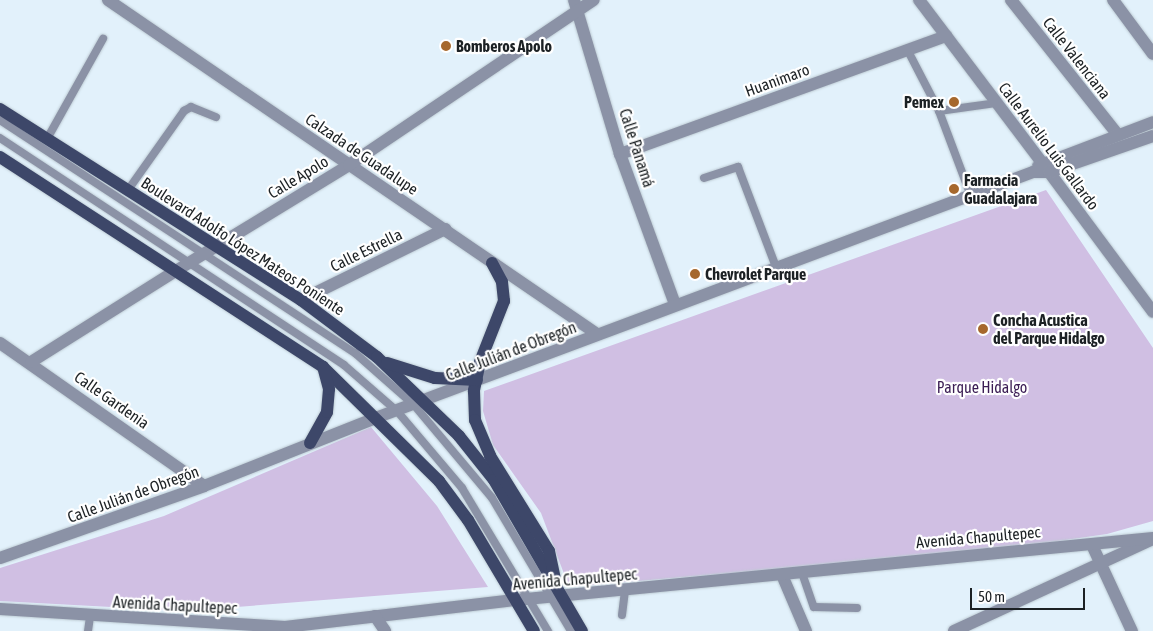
<!DOCTYPE html>
<meta charset="utf-8">
<style>
body{margin:0}
#map{position:relative;width:1153px;height:631px;overflow:hidden;background:#e2f1fb;font-family:"Asap Condensed",sans-serif}
div>[style]{position:absolute}
.green>*{inset:0;background:#d0bfe3}
.roads{filter:drop-shadow(0 0 1px #beccd4) drop-shadow(0 0 1px #beccd4)}
.service>*{height:8px;margin:-4px;padding:0 4px;transform-origin:4px;border-radius:4px;background:#8b92a6}
.minor>*{height:12px;margin:-6px;padding:0 6px;transform-origin:6px;border-radius:6px;background:#8b92a6}
.tertiary>*{height:12px;margin:-6px;padding:0 6px;transform-origin:6px;border-radius:6px;background:#8b92a6}
.primary>*{height:12px;margin:-6px;padding:0 6px;transform-origin:6px;border-radius:6px;background:#3d4769}
.dots>*{width:14px;height:14px;translate:-50% -50%;box-sizing:border-box;border:2px solid #fff;border-radius:50%}
span{translate:-50% -50%;white-space:nowrap;text-align:center;line-height:1.15;-webkit-text-stroke:4.5px #fff;paint-order:stroke}
.poi-label{font-size:16px;color:#1c2124;font-weight:700}
.left{translate:0 -50%;text-align:left}
.right{translate:-100% -50%;text-align:right}
.street-label{font-size:16px;color:#1c2124}
.park-label{font-size:16px;color:#3b1d54}
.scale{position:absolute;left:970px;top:588px;width:115px;height:22px;box-sizing:border-box;border:2px solid #1c2124;border-top:0;padding-left:6px;font-size:15px;line-height:18px;white-space:nowrap;color:#1c2124;-webkit-text-stroke:4px #fff;paint-order:stroke}
</style>
<div id="map">
<div class="green">
<i style="clip-path:polygon(1046px 190px,1153px 348px,1153px 521px,1107px 534px,997px 550px,569px 587px,541px 513px,493px 445px,483px 411px,484px 391px)"></i>
<i style="clip-path:polygon(371px 427px,437px 506px,488px 587px,185px 611px,0 601px,0 568px,164px 516px)"></i>
</div>
<div class="roads">
<div class="service">
<i style="left:907px;top:49px;width:70px;rotate:62.7deg"></i>
<i style="left:939px;top:111px;width:91px;rotate:69.4deg"></i>
<i style="left:939px;top:111px;width:59px;rotate:-7.9deg"></i>
<i style="left:0;top:120px;width:425px;rotate:33.3deg"></i>
<i style="left:355px;top:353px;width:79px;rotate:41.4deg"></i>
<i style="left:414px;top:405px;width:121px;rotate:50deg"></i>
<i style="left:492px;top:498px;width:155px;rotate:59.3deg"></i>
<i style="left:0;top:138px;width:412px;rotate:33.4deg"></i>
<i style="left:344px;top:365px;width:70px;rotate:41deg"></i>
<i style="left:397px;top:411px;width:101px;rotate:49.8deg"></i>
<i style="left:462px;top:488px;width:167px;rotate:59deg"></i>
<i style="left:47px;top:139px;width:115px;rotate:-60.8deg"></i>
<i style="left:704px;top:178px;width:36px;rotate:-18deg"></i>
<i style="left:738px;top:167px;width:107px;rotate:69.2deg"></i>
<i style="left:128px;top:190px;width:97px;rotate:-54.7deg"></i>
<i style="left:184px;top:111px;width:8px;rotate:-30deg"></i>
<i style="left:191px;top:107px;width:27px;rotate:22deg"></i>
<i style="left:802px;top:573px;width:36px;rotate:71deg"></i>
<i style="left:814px;top:607px;width:43px;rotate:1.3deg"></i>
<i style="left:622px;top:615px;width:24px;rotate:-83deg"></i>
<i style="left:88px;top:631px;width:15px;rotate:-82deg"></i>
</div>
<div class="minor">
<i style="left:574px;top:0;width:161px;rotate:73.4deg"></i>
<i style="left:620px;top:154px;width:160px;rotate:69.9deg"></i>
<i style="left:1011px;top:0;width:172px;rotate:51.6deg"></i>
<i style="left:620px;top:154px;width:347px;rotate:-19.9deg"></i>
<i style="left:1049px;top:172px;width:174px;rotate:53.4deg"></i>
<i style="left:301px;top:300px;width:161px;rotate:-26.2deg"></i>
<i style="left:0;top:343px;width:249px;rotate:35deg"></i>
<i style="left:31px;top:362px;width:169px;rotate:-32.2deg"></i>
<i style="left:1092px;top:545px;width:95px;rotate:65.1deg"></i>
<i style="left:0;top:558px;width:216px;rotate:-19.4deg"></i>
<i style="left:204px;top:486px;width:187px;rotate:-21.6deg"></i>
<i style="left:782px;top:575px;width:61px;rotate:66.8deg"></i>
<i style="left:0;top:609px;width:286px;rotate:3.6deg"></i>
<i style="left:285px;top:627px;width:233px;rotate:-6.7deg"></i>
<i style="left:375px;top:616px;width:18px;rotate:56deg"></i>
<i style="left:954px;top:631px;width:219px;rotate:-24.8deg"></i>
</div>
<div class="tertiary">
<i style="left:108px;top:0;width:592px;rotate:34.33deg"></i>
<i style="left:919px;top:0;width:216px;rotate:52.9deg"></i>
<i style="left:1113px;top:0;width:67px;rotate:53.5deg"></i>
<i style="left:1038px;top:166px;width:123px;rotate:-20.9deg"></i>
<i style="left:174px;top:272px;width:205px;rotate:-31.4deg"></i>
<i style="left:349px;top:165px;width:295px;rotate:-34deg"></i>
<i style="left:378px;top:417px;width:699px;rotate:-20.51deg"></i>
<i style="left:1033px;top:172px;width:16px"></i>
<i style="left:1049px;top:172px;width:110px;rotate:-19.1deg"></i>
<i style="left:516px;top:600px;width:640px;rotate:-5.56deg"></i>
</div>
<div class="primary">
<i style="left:0;top:109px;width:356px;rotate:32.4deg"></i>
<i style="left:301px;top:300px;width:95px;rotate:36.9deg"></i>
<i style="left:377px;top:357px;width:114px;rotate:43.9deg"></i>
<i style="left:459px;top:436px;width:56px;rotate:51.5deg"></i>
<i style="left:494px;top:480px;width:175px;rotate:59.8deg"></i>
<i style="left:0;top:157px;width:385px;rotate:33deg"></i>
<i style="left:323px;top:367px;width:163px;rotate:44.5deg"></i>
<i style="left:439px;top:481px;width:49px;rotate:53.4deg"></i>
<i style="left:468px;top:520px;width:129px;rotate:59.3deg"></i>
<i style="left:492px;top:263px;width:21px;rotate:62deg"></i>
<i style="left:502px;top:282px;width:19px;rotate:84deg"></i>
<i style="left:504px;top:301px;width:66px;rotate:111.5deg"></i>
<i style="left:480px;top:362px;width:30px;rotate:102deg"></i>
<i style="left:474px;top:391px;width:29px;rotate:88deg"></i>
<i style="left:475px;top:420px;width:39px;rotate:67deg"></i>
<i style="left:490px;top:456px;width:112px;rotate:58.2deg"></i>
<i style="left:549px;top:551px;width:33px;rotate:78deg"></i>
<i style="left:387px;top:363px;width:50px;rotate:17.4deg"></i>
<i style="left:435px;top:378px;width:42px;rotate:2.7deg"></i>
<i style="left:310px;top:443px;width:35px;rotate:-61deg"></i>
<i style="left:327px;top:412px;width:23px;rotate:-85deg"></i>
<i style="left:329px;top:389px;width:23px;rotate:-105deg"></i>
</div>
</div>
<div class="dots">
<i style="left:446px;top:46px;background:#a6682d"></i>
<i style="left:954px;top:102px;background:#a6682d"></i>
<i style="left:954px;top:189px;background:#a6682d"></i>
<i style="left:695px;top:274px;background:#a6682d"></i>
<i style="left:983px;top:329px;background:#a6682d"></i>
</div>
<div class="poi-label">
<span class="left" style="left:456px;top:46px">Bomberos Apolo</span>
<span class="right" style="left:944px;top:102px">Pemex</span>
<span class="left" style="left:964px;top:189px">Farmacia<br>Guadalajara</span>
<span class="left" style="left:705px;top:274px">Chevrolet Parque</span>
<span class="left" style="left:993px;top:329px">Concha Acustica<br>del Parque Hidalgo</span>
</div>
<div class="street-label">
<span style="left:1077px;top:58px;rotate:52deg">Calle Valenciana</span>
<span style="left:777px;top:80px;rotate:-20deg">Huanimaro</span>
<span style="left:1049px;top:146px;rotate:53deg">Calle Aurelio Luis Gallardo</span>
<span style="left:637px;top:148px;rotate:72deg">Calle Panamá</span>
<span style="left:362px;top:154px;rotate:34deg">Calzada de Guadalupe</span>
<span style="left:298px;top:177px;rotate:-31deg">Calle Apolo</span>
<span style="left:243px;top:246px;rotate:33deg">Boulevard Adolfo López Mateos Poniente</span>
<span style="left:366px;top:250px;rotate:-26deg">Calle Estrella</span>
<span style="left:511px;top:351px;rotate:-21deg">Calle Julián de Obregón</span>
<span style="left:112px;top:400px;rotate:35deg">Calle Gardenia</span>
<span style="left:133px;top:494px;rotate:-20deg">Calle Julián de Obregón</span>
<span style="left:978px;top:537px;rotate:-5deg">Avenida Chapultepec</span>
<span style="left:575px;top:579px;rotate:-5deg">Avenida Chapultepec</span>
<span style="left:175px;top:605px;rotate:3deg">Avenida Chapultepec</span>
</div>
<div class="park-label">
<span style="left:982px;top:387px">Parque Hidalgo</span>
</div>
<div class="scale">50 m</div>
</div>
